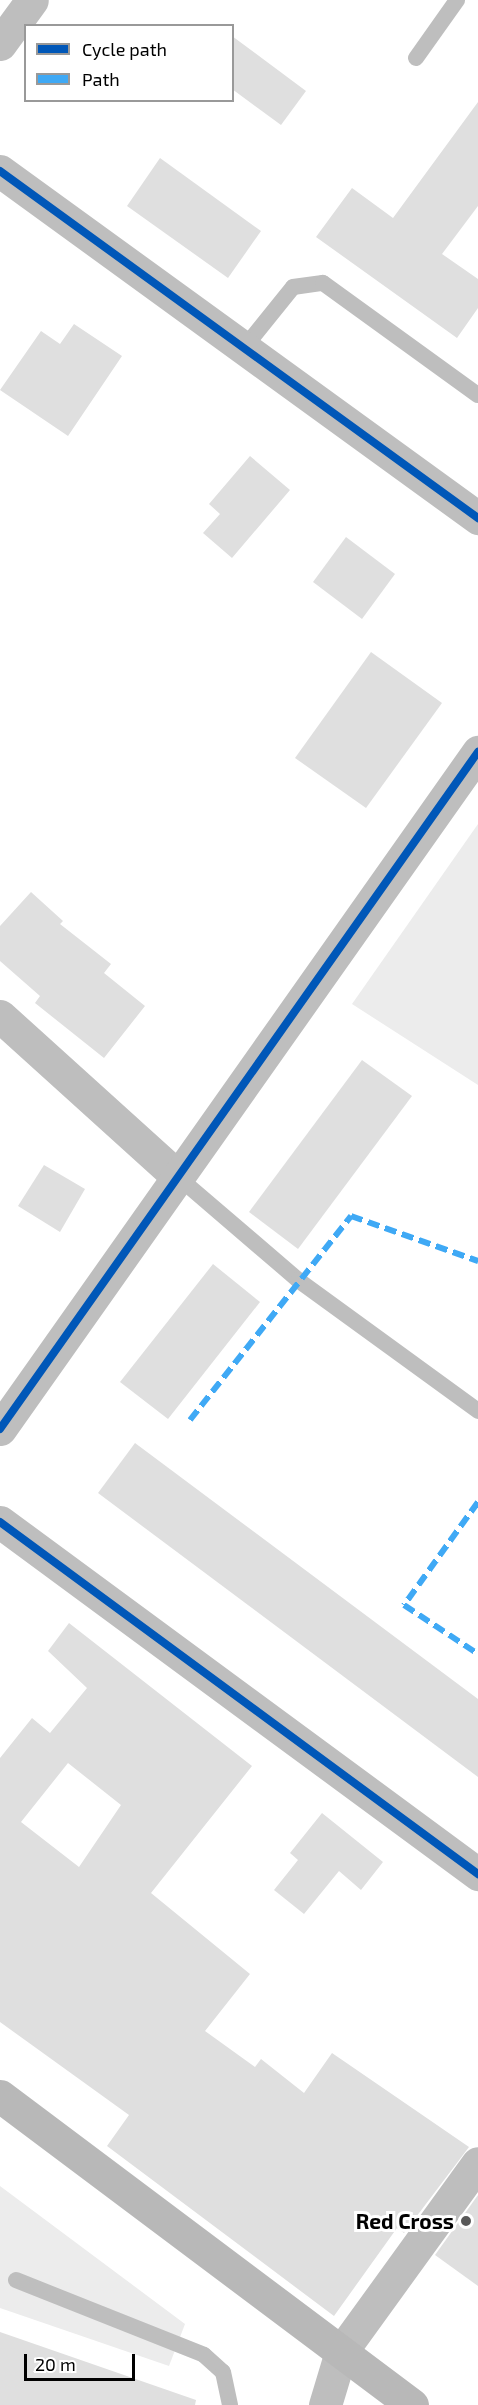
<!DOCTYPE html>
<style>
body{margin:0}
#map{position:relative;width:478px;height:2405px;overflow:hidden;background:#fff;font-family:"Exo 2",sans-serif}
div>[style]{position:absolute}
.green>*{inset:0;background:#ececec}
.building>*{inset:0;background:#dfdfdf}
.service>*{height:16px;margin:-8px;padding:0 8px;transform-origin:8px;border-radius:8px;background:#bebebe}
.minor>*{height:33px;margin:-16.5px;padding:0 16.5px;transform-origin:16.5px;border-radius:16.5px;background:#bebebe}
.tertiary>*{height:33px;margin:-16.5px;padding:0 16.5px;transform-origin:16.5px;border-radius:16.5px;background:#bebebe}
.secondary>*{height:33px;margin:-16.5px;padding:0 16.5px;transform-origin:16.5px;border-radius:16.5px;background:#b8b8b8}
.quiet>*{height:6px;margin-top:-3px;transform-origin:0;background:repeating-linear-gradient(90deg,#3fa9f5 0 12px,transparent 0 18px)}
.cycleway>*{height:8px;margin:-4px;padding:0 4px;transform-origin:4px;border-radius:4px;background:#0057b8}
.dots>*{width:16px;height:16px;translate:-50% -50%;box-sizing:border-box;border:3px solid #fff;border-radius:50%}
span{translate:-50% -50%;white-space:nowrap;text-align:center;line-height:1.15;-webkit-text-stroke:6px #fff;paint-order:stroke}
.poi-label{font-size:21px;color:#000;font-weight:700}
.right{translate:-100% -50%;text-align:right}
.legend{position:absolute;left:24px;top:24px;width:210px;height:78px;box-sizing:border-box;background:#fff;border:2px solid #999;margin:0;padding:8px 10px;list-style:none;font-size:18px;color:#000}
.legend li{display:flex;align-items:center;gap:12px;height:30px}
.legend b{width:30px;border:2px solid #999}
.scale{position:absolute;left:24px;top:2354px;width:111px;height:27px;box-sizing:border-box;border:3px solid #000;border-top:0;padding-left:8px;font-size:18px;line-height:21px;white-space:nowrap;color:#000;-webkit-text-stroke:4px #fff;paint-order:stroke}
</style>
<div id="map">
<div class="green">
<i style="clip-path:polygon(478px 824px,478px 1085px,352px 1004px)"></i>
<i style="clip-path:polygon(0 2186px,185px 2324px,169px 2366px,0 2308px)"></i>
</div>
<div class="building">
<i style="clip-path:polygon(232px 36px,306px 91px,281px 125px,232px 89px)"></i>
<i style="clip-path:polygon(478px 102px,478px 206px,442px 254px,478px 279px,478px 308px,457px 338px,316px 237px,352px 188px,393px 218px)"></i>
<i style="clip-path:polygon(160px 158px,261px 231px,228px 278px,127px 206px)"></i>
<i style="clip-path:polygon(74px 324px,122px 356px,68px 436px,0 390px,41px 331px,60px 344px)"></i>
<i style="clip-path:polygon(250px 456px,290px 490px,232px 558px,203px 533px,220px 514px,209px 504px)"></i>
<i style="clip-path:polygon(346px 537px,395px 574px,362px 619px,313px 582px)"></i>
<i style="clip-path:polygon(371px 652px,442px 703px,366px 808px,295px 758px)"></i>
<i style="clip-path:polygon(31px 892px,63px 921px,60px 924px,111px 964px,104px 973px,145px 1006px,104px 1058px,35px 1003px,40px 996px,0 961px,0 926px)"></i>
<i style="clip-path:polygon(362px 1060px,412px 1096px,298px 1249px,249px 1212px)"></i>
<i style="clip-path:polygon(44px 1165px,85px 1189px,60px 1232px,18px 1206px)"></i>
<i style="clip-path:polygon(213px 1264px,260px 1302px,168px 1419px,120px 1382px)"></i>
<i style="clip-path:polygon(135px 1443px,478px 1699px,478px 1777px,98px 1493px)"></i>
<i style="clip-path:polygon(evenodd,69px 1623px,252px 1766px,151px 1893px,250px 1974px,205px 2031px,255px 2067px,261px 2059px,304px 2093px,332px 2053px,469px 2147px,404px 2233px,397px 2228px,334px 2316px,107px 2146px,129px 2115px,0 2022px,0 1758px,32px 1718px,50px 1733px,87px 1688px,48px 1651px,69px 1623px,68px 1763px,121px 1805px,79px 1867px,21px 1822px,68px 1763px)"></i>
<i style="clip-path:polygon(322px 1813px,383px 1862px,361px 1890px,339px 1871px,304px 1914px,274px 1890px,298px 1860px,290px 1853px)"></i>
<i style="clip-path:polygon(478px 2195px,478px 2286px,435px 2255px)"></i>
<i style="clip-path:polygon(0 2332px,196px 2400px,195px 2405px,0 2405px)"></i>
</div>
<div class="service">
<i style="left:416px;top:58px;width:71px;rotate:-54.7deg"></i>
<i style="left:244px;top:348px;width:78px;rotate:-51.2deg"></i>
<i style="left:293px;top:287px;width:30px;rotate:-8deg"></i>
<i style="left:323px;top:283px;width:191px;rotate:35.9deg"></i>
<i style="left:178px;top:1177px;width:158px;rotate:40.6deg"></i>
<i style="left:298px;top:1280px;width:223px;rotate:36deg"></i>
<i style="left:16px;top:2280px;width:202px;rotate:21.7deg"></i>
<i style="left:204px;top:2355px;width:25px;rotate:42deg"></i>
<i style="left:223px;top:2372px;width:34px;rotate:78deg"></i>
</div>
<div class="minor">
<i style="left:0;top:44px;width:54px;rotate:-54deg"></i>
<i style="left:0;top:171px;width:591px;rotate:35.98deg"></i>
<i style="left:0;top:1016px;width:240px;rotate:42.1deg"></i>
<i style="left:0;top:1522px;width:594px;rotate:36.37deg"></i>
<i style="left:341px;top:2352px;width:233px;rotate:-54.1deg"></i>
</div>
<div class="tertiary">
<i style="left:0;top:1429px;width:829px;rotate:-54.78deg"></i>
<i style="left:325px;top:2405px;width:55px;rotate:-73.2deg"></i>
</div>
<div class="secondary">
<i style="left:0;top:2096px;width:515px;rotate:36.87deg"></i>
</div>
<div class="quiet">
<i style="left:190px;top:1420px;width:260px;rotate:-51.7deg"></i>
<i style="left:351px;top:1216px;width:135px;rotate:19.5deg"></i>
<i style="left:478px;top:1502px;width:127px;rotate:125.7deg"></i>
<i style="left:404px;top:1605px;width:89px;rotate:33.5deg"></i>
</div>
<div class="cycleway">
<i style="left:0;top:171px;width:591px;rotate:35.98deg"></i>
<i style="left:0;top:1429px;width:829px;rotate:-54.78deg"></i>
<i style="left:0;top:1522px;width:594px;rotate:36.37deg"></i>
</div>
<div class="dots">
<i style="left:466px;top:2221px;background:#595959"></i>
</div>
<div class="poi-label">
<span class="right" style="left:454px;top:2221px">Red Cross</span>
</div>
<ul class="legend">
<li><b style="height:8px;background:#0057b8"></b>Cycle path</li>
<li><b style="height:8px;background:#3fa9f5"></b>Path</li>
</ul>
<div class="scale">20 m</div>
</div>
